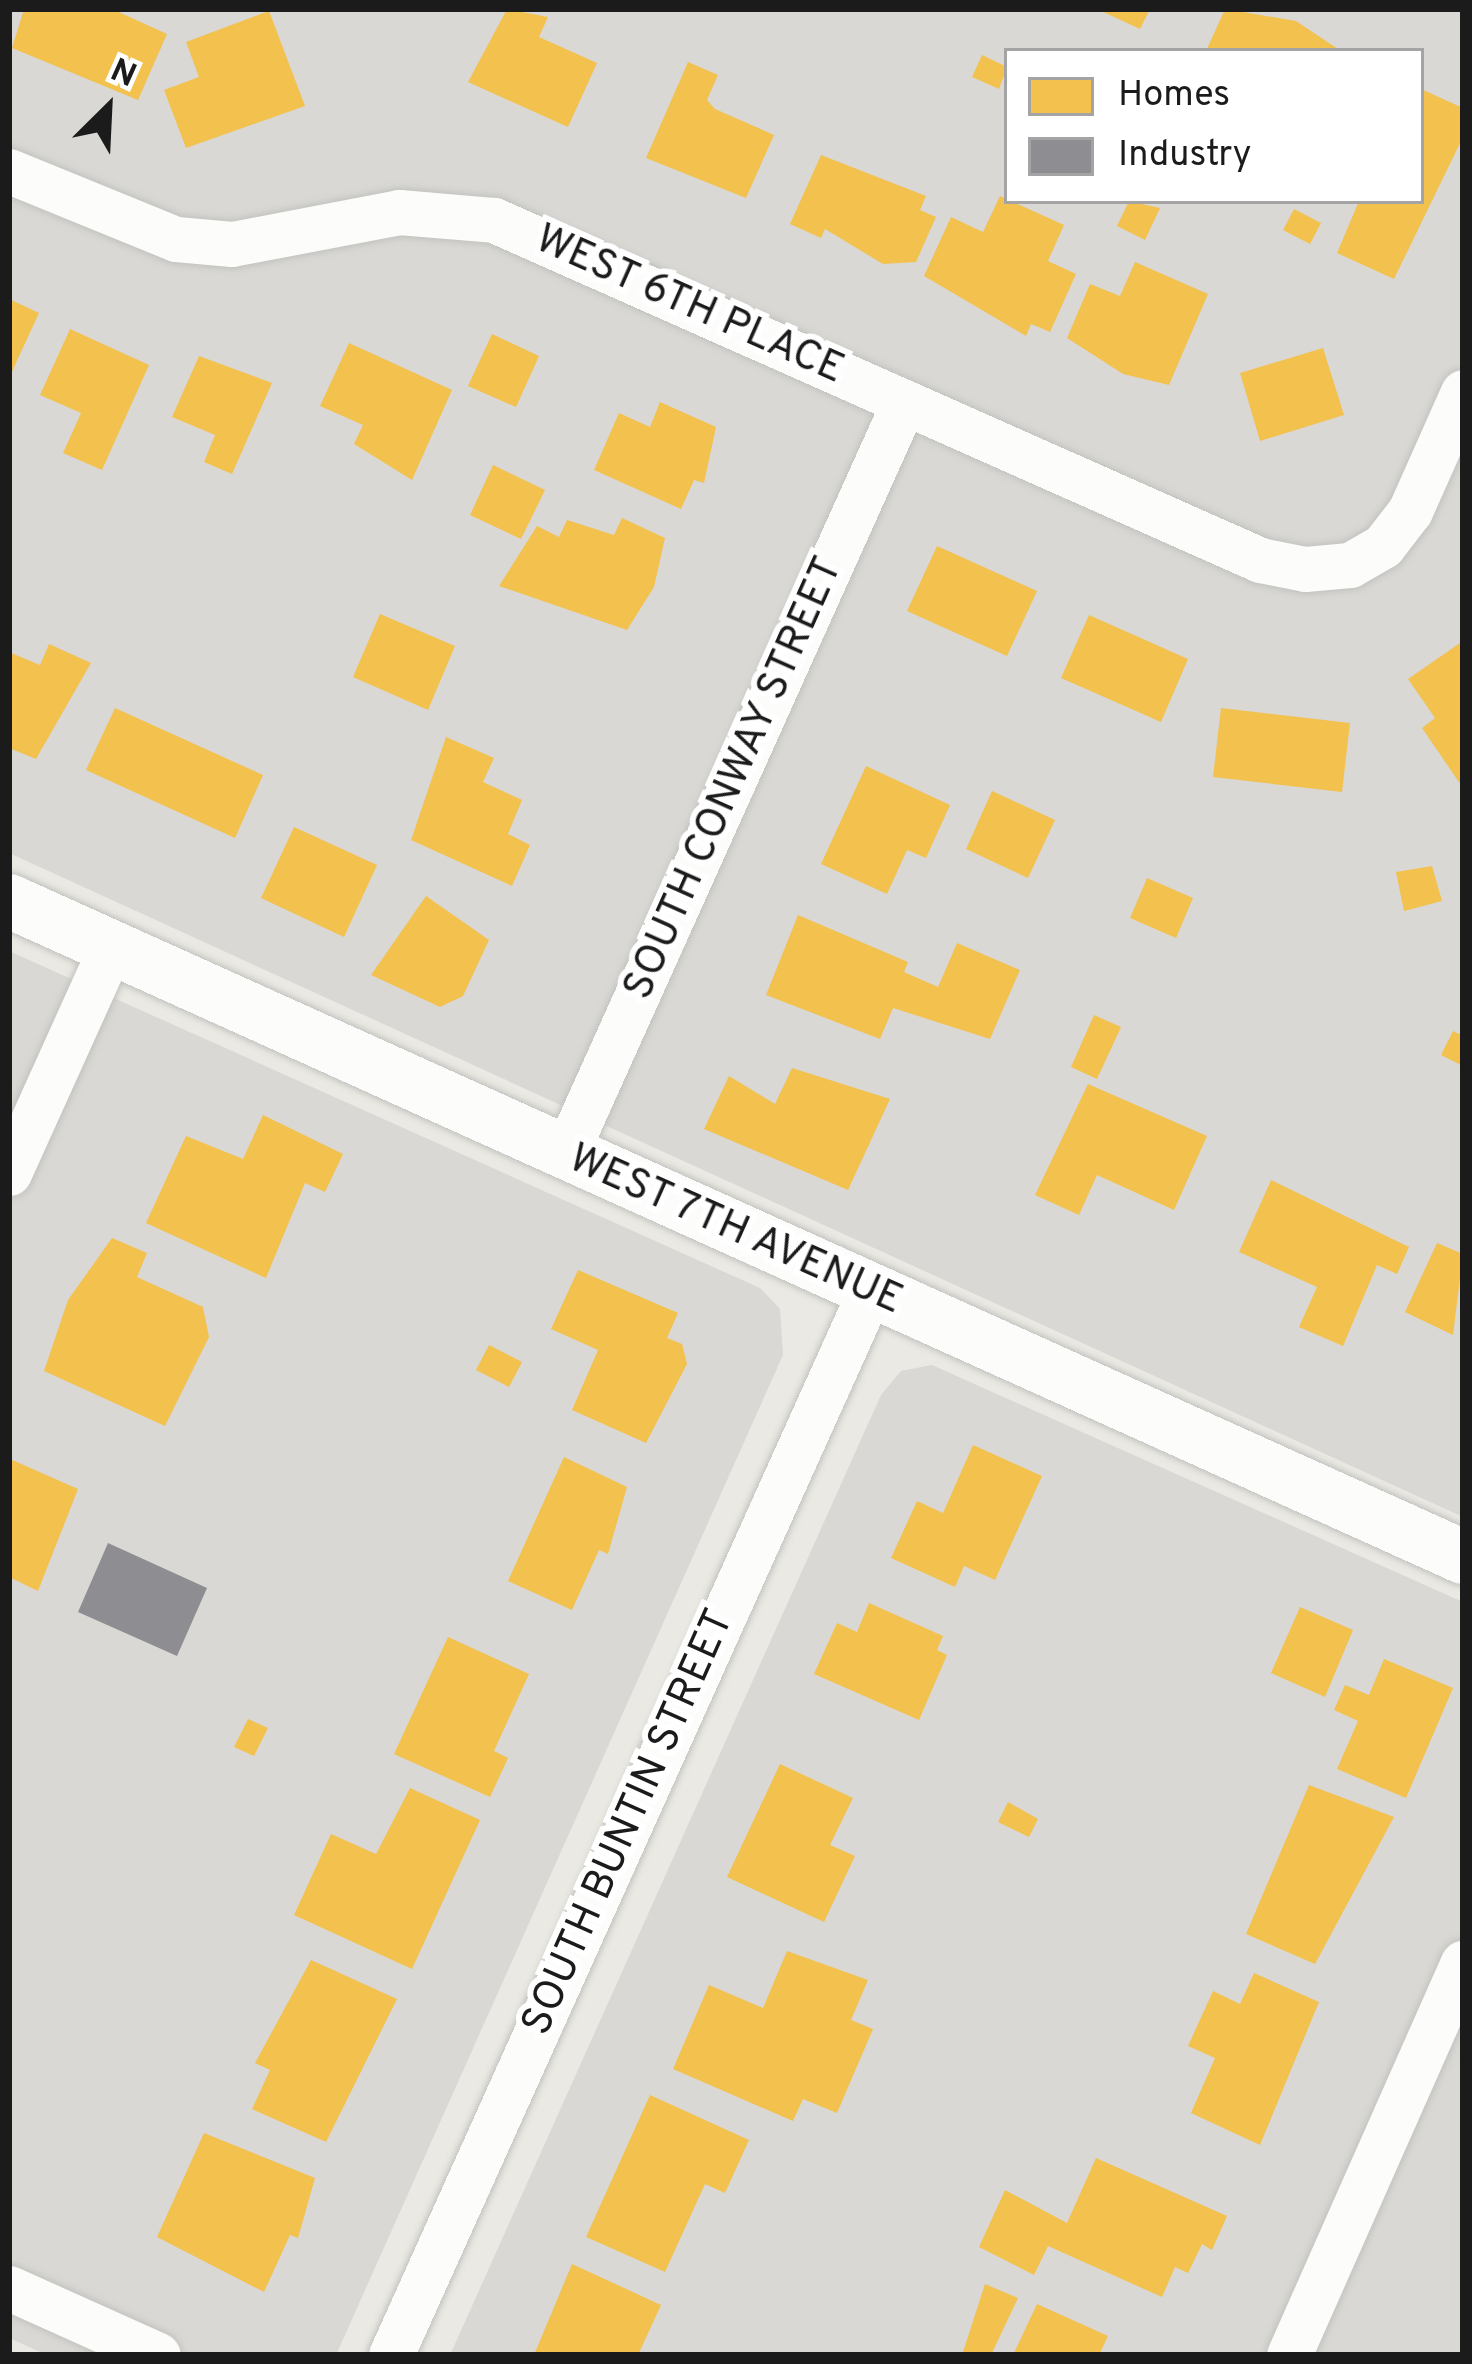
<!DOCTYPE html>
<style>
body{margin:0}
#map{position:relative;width:1472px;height:2364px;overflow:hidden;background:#eae9e3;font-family:Overpass,sans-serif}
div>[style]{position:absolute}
.residential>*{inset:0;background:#d9d8d4}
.homes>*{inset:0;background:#f2c14e}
.industry>*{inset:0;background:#8d8d92}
.roads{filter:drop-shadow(0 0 3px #c2c2bf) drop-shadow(0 0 3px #c2c2bf)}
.minor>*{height:45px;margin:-22.5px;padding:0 22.5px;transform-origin:22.5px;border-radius:22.5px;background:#fcfcfb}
.tertiary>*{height:54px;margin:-27px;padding:0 27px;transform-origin:27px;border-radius:27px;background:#fcfcfb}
span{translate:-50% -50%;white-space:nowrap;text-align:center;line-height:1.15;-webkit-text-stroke:12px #fff;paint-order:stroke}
.street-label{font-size:42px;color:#1b1b1b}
.frame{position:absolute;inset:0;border:12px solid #1b1b1b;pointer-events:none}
.legend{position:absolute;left:1004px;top:48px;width:420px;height:156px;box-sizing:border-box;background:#fff;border:3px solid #a4a4a4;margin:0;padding:15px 21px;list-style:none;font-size:36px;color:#1b1b1b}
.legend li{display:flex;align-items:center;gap:24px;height:60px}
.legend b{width:60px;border:3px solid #a4a4a4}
.north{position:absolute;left:48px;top:48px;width:120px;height:120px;-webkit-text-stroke:9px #fff;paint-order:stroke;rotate:24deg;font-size:33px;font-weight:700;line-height:48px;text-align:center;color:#1b1b1b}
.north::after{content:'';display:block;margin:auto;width:42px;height:54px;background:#1b1b1b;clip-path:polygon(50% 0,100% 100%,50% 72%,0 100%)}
</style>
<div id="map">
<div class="residential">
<i style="clip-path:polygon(evenodd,9px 9px,1463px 9px,1463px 1517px,9px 853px,9px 9px,1007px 51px,1421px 51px,1421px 201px,1007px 201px,1007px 51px)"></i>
<i style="clip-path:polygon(9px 951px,760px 1288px,780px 1309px,783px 1355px,336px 2355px,47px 2355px,9px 2338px)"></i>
<i style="clip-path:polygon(932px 1365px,1463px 1602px,1463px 2355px,450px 2355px,881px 1395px,901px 1371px)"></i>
</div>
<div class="homes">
<i style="clip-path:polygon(24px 9px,112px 9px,167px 34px,138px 100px,12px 48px)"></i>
<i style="clip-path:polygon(507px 9px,548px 17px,539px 37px,597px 63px,568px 127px,468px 82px)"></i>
<i style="clip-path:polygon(1097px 9px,1150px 9px,1140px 29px)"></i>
<i style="clip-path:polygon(1225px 9px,1296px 21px,1341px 51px,1206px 51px)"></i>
<i style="clip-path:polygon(269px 11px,305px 106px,186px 148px,164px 90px,199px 77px,186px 42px)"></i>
<i style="clip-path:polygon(982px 55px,1007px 67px,999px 89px,972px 77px)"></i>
<i style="clip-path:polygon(688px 62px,718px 75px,707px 100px,715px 109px,774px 135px,746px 198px,646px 158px)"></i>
<i style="clip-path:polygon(1421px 89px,1463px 108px,1463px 137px,1394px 279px,1337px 253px,1359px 201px,1421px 201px)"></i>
<i style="clip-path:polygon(821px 155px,926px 196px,920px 210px,936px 217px,916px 262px,883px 264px,825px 229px,821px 238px,790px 224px)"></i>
<i style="clip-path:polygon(1000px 196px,1064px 225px,1048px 261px,1076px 274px,1050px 332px,1031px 324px,1026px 336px,924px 276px,951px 217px,983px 232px)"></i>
<i style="clip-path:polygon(1129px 201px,1160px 208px,1145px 240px,1117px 226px)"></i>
<i style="clip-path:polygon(1294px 209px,1321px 223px,1310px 244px,1283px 230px)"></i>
<i style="clip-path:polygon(1135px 262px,1208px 294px,1169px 385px,1123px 374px,1067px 338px,1090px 284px,1120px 296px)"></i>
<i style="clip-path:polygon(9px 299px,39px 313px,9px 378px)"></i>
<i style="clip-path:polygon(70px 329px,149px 365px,102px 470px,63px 453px,81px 413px,40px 395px)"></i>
<i style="clip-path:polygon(492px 334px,539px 356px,516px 407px,468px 386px)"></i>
<i style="clip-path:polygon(349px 343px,452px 390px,412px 480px,354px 444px,363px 425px,320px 406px)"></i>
<i style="clip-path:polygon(1323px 348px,1344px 415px,1260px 441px,1240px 373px)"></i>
<i style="clip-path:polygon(199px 356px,272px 383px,232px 474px,204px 462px,215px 435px,172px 417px)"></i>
<i style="clip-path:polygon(660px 402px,716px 427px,704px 483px,694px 480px,681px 509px,594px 470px,619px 413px,650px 427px)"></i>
<i style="clip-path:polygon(493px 465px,545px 490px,521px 539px,470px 515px)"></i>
<i style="clip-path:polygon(622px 518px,665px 538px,654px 587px,627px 630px,499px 586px,537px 526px,559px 537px,567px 520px,614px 535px)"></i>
<i style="clip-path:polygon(937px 546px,1037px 591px,1007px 656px,907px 611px)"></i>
<i style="clip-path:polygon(380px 614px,455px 646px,428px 710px,353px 677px)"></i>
<i style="clip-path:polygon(1089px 615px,1188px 659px,1161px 722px,1061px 678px)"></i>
<i style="clip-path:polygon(1460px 643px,1463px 648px,1463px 788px,1422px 728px,1435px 718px,1408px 679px)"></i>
<i style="clip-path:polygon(49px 644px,91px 663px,36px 759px,9px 748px,9px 652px,40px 665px)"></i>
<i style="clip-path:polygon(115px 708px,263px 775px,235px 838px,86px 770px)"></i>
<i style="clip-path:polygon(1221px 708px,1350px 723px,1342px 792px,1213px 777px)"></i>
<i style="clip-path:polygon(446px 737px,494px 758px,483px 782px,522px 800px,508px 834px,530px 845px,512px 886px,411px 840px)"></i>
<i style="clip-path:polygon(866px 766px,950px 805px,926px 858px,907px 850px,887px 894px,821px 864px)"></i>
<i style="clip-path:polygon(992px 791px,1055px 820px,1028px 878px,966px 849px)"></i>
<i style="clip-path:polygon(294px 827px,377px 865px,344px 937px,261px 898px)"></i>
<i style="clip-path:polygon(1432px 866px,1442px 901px,1404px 911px,1396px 872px)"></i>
<i style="clip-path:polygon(1147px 878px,1193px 898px,1176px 938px,1130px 918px)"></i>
<i style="clip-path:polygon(426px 896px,489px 940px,463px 996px,440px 1007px,371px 975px)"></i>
<i style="clip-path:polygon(798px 915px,908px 962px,904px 972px,938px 987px,957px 943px,1020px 970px,990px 1039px,893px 1008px,880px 1039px,766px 995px)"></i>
<i style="clip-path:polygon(1094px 1015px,1121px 1027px,1097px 1079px,1071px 1067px)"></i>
<i style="clip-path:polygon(1453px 1031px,1463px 1036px,1463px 1066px,1441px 1055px)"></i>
<i style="clip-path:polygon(792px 1068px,890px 1099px,848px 1190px,704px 1129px,729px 1076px,775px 1104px)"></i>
<i style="clip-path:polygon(1088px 1084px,1207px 1136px,1174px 1210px,1097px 1175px,1079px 1215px,1035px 1195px)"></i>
<i style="clip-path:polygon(263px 1115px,343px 1154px,325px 1192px,305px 1183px,266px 1278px,146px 1223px,186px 1136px,243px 1159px)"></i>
<i style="clip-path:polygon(1271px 1180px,1409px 1247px,1397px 1274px,1377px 1265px,1343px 1346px,1299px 1327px,1317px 1287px,1239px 1252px)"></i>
<i style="clip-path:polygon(112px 1238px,147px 1253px,137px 1277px,203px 1307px,209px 1337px,165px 1426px,44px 1371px,68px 1300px)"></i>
<i style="clip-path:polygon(1437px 1243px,1463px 1254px,1453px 1335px,1405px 1312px)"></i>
<i style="clip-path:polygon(578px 1270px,678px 1313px,667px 1338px,682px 1344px,687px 1364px,646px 1443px,572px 1410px,598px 1350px,551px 1329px)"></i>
<i style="clip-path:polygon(489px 1345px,522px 1362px,509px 1387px,476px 1370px)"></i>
<i style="clip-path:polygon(973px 1445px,1042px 1476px,995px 1580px,964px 1566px,955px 1587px,891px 1558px,917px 1501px,943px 1513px)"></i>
<i style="clip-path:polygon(564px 1457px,627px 1487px,608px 1554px,599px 1550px,572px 1610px,508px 1581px)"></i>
<i style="clip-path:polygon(10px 1459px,78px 1489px,38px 1591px,9px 1577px)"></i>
<i style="clip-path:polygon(869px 1603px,943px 1636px,937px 1650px,947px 1655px,919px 1720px,814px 1674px,837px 1623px,857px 1632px)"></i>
<i style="clip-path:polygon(1300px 1607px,1353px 1630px,1325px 1697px,1271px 1673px)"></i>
<i style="clip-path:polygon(448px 1637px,529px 1674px,494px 1751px,508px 1758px,490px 1797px,394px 1754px)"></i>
<i style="clip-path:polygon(1384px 1659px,1453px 1688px,1406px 1798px,1337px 1769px,1358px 1721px,1334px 1710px,1345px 1685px,1369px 1695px)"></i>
<i style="clip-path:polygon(248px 1719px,268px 1728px,254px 1756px,234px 1747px)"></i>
<i style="clip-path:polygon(780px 1764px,853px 1798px,830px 1845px,855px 1856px,824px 1922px,727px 1877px)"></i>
<i style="clip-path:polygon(1309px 1785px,1394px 1817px,1315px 1964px,1246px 1934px)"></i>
<i style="clip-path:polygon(410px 1788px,480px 1820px,412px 1969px,294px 1915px,331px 1834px,376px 1854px)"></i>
<i style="clip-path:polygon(1008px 1802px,1038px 1819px,1029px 1837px,998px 1822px)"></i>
<i style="clip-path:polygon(787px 1951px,868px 1980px,851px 2020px,873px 2029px,837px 2113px,803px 2099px,793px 2121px,673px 2069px,709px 1985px,763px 2008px)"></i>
<i style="clip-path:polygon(311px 1960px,397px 1999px,326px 2142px,252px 2109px,270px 2070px,255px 2063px)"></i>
<i style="clip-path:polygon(1254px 1973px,1319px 2002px,1260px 2145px,1191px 2113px,1215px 2058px,1188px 2046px,1213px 1991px,1240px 2004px)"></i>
<i style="clip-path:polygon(650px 2095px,749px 2140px,725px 2193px,705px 2184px,665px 2272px,586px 2237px)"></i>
<i style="clip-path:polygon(204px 2133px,315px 2178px,298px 2238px,290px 2235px,264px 2292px,157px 2237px)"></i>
<i style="clip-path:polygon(1096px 2158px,1227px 2216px,1212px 2250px,1202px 2244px,1188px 2273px,1175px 2267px,1162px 2297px,1048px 2246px,1034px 2275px,979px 2247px,1005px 2190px,1067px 2223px)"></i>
<i style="clip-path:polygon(572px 2264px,661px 2305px,638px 2355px,534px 2355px)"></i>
<i style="clip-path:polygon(985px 2284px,1018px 2298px,991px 2355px,962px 2355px)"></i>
<i style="clip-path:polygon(1037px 2304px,1108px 2336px,1099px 2355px,1013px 2355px)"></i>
</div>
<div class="industry">
<i style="clip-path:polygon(108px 1543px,207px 1588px,177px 1656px,78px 1612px)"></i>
</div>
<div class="roads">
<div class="minor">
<i style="left:9px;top:171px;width:180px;rotate:22.2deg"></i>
<i style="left:176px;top:239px;width:56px;rotate:5.1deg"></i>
<i style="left:232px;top:244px;width:170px;rotate:-10.8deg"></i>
<i style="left:399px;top:212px;width:95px;rotate:4.8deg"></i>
<i style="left:494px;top:220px;width:838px;rotate:23.93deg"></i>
<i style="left:1260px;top:560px;width:46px;rotate:11.3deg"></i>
<i style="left:1305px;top:569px;width:45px;rotate:-5.1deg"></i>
<i style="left:1350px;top:565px;width:38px;rotate:-30deg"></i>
<i style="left:1383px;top:546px;width:44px;rotate:-52.4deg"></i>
<i style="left:1410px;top:511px;width:130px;rotate:-66deg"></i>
<i style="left:565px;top:1155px;width:826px;rotate:-65.76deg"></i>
<i style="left:9px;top:1173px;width:248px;rotate:-65.7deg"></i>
<i style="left:9px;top:2288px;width:163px;rotate:24.2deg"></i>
<i style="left:391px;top:2355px;width:1167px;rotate:-65.76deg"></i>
<i style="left:1289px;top:2355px;width:429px;rotate:-66.1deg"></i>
</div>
<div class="tertiary">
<i style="left:9px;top:901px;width:1595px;rotate:24.28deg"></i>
</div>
</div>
<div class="street-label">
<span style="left:689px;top:306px;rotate:24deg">WEST 6TH PLACE</span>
<span style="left:735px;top:779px;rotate:-66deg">SOUTH CONWAY STREET</span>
<span style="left:735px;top:1231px;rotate:24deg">WEST 7TH AVENUE</span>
<span style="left:630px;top:1823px;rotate:-66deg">SOUTH BUNTIN STREET</span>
</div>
<div class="frame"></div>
<ul class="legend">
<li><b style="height:33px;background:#f2c14e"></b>Homes</li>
<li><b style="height:33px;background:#8d8d92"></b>Industry</li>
</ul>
<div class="north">N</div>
</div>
